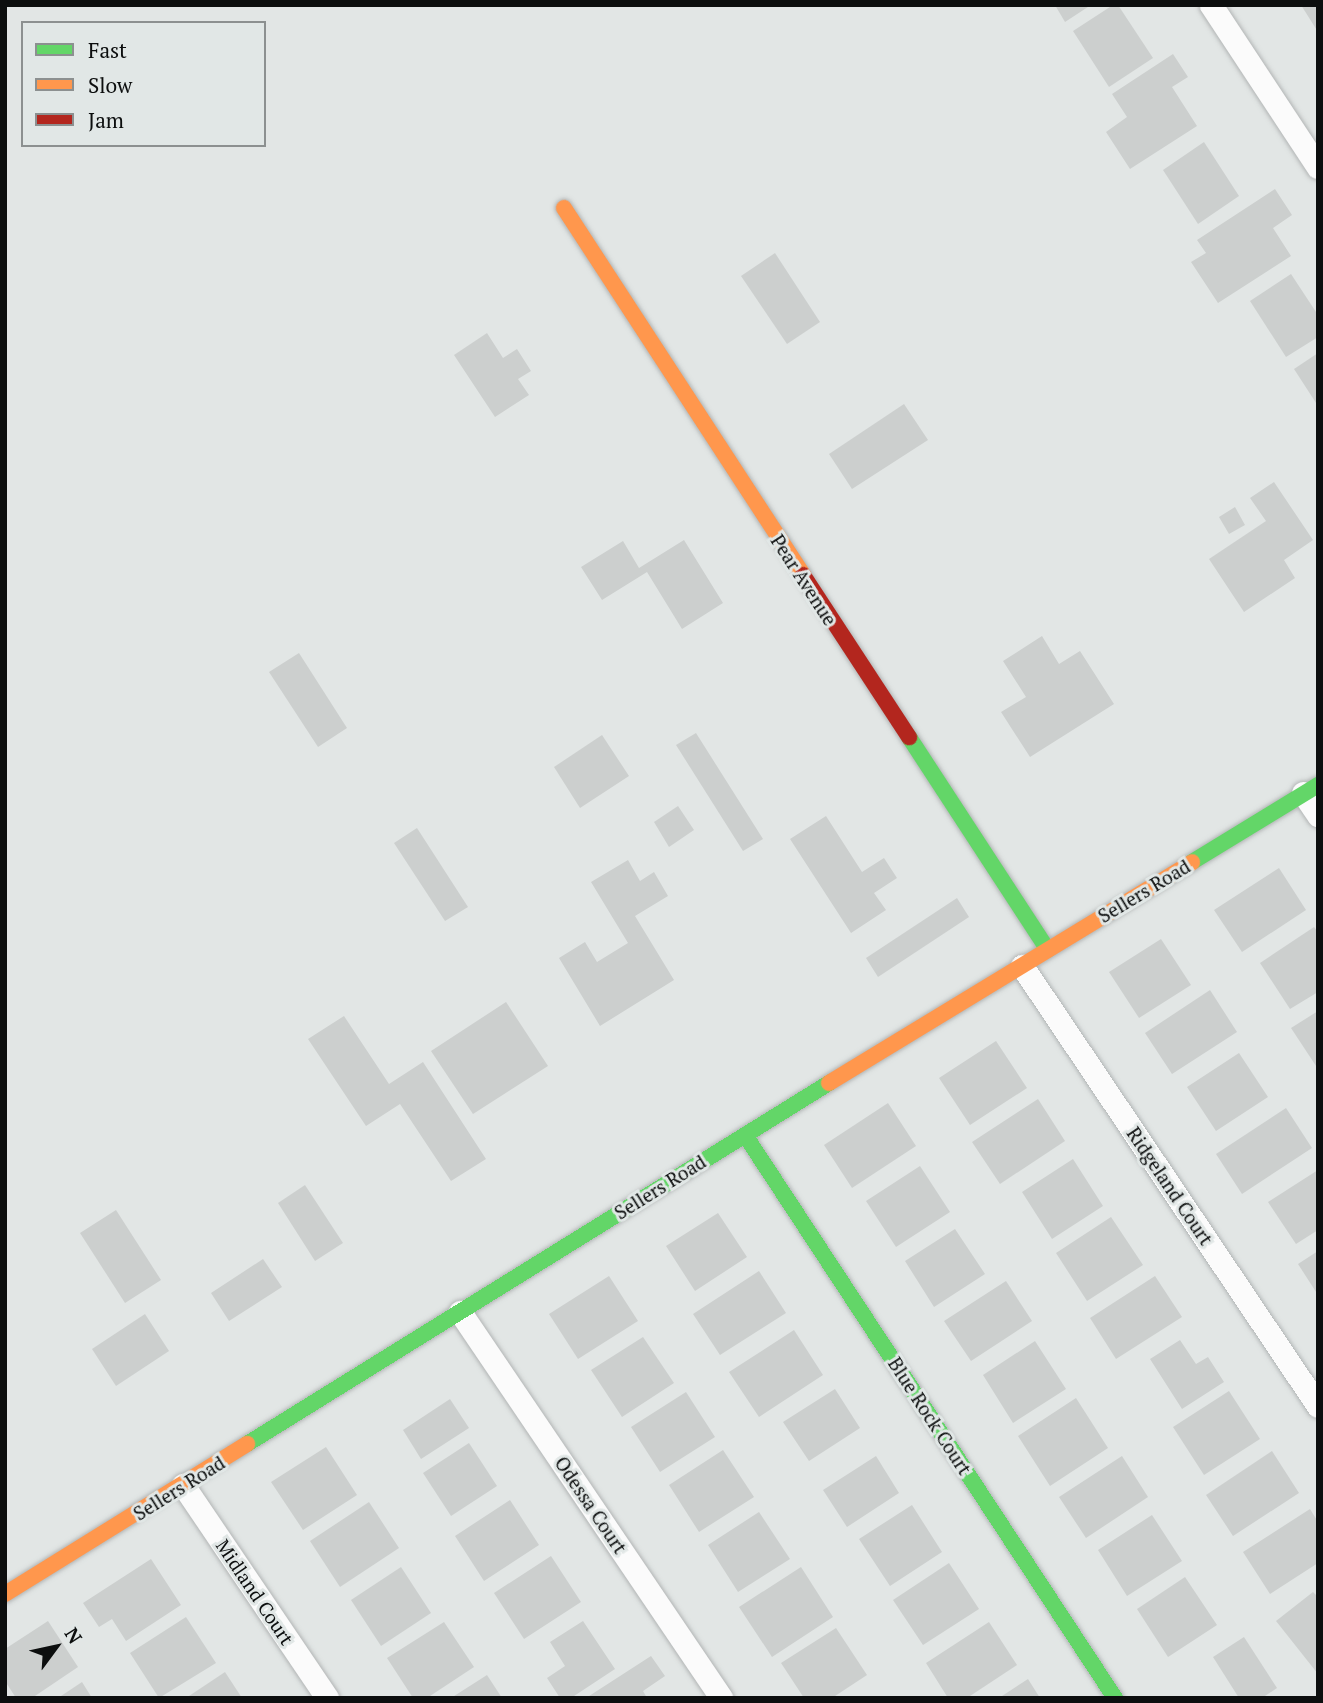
<!DOCTYPE html>
<style>
body{margin:0}
#map{position:relative;width:1323px;height:1703px;overflow:hidden;background:#e2e6e5;font-family:"PT Serif",serif}
div>[style]{position:absolute}
.building>*{inset:0;background:#cccfce}
.roads{filter:drop-shadow(0 0 2px #b2b5b5) drop-shadow(0 0 2px #b2b5b5)}
.street>*{height:23px;margin:-11.5px;padding:0 11.5px;transform-origin:11.5px;border-radius:11.5px;background:#fbfbfb}
.fast>*{height:16px;margin:-8px;padding:0 8px;transform-origin:8px;border-radius:8px;background:#63d668}
.slow>*{height:16px;margin:-8px;padding:0 8px;transform-origin:8px;border-radius:8px;background:#ff974d}
.jam>*{height:16px;margin:-8px;padding:0 8px;transform-origin:8px;border-radius:8px;background:#b3261e}
span{translate:-50% -50%;white-space:nowrap;text-align:center;line-height:1.15;-webkit-text-stroke:6px #e1e7e6;paint-order:stroke}
.street-label{font-size:19px;color:#0c0e0e}
.frame{position:absolute;inset:0;border:7px solid #0c0e0e;pointer-events:none}
.legend{position:absolute;left:21px;top:21px;width:245px;height:126px;box-sizing:border-box;background:#e1e7e6;border:2px solid #8c9090;margin:0;padding:9px 12px;list-style:none;font-size:21px;color:#0c0e0e}
.legend li{display:flex;align-items:center;gap:14px;height:35px}
.legend b{width:35px;border:2px solid #8c9090}
.north{position:absolute;left:21px;top:1612px;width:70px;height:70px;-webkit-text-stroke:5px #e1e7e6;paint-order:stroke;rotate:57deg;font-size:19px;font-weight:700;line-height:28px;text-align:center;color:#0c0e0e}
.north::after{content:'';display:block;margin:auto;width:24px;height:32px;background:#0c0e0e;clip-path:polygon(50% 0,100% 100%,50% 72%,0 100%)}
</style>
<div id="map">
<div class="building">
<i style="clip-path:polygon(1055px 5px,1091px 5px,1065px 22px)"></i>
<i style="clip-path:polygon(1113px 5px,1118px 5px,1153px 58px,1109px 87px,1073px 31px)"></i>
<i style="clip-path:polygon(1301px 5px,1318px 5px,1318px 32px)"></i>
<i style="clip-path:polygon(1173px 54px,1188px 77px,1172px 87px,1197px 126px,1130px 169px,1106px 132px,1127px 117px,1112px 94px)"></i>
<i style="clip-path:polygon(1204px 142px,1239px 196px,1198px 224px,1163px 170px)"></i>
<i style="clip-path:polygon(1275px 189px,1292px 215px,1273px 228px,1291px 256px,1218px 303px,1191px 262px,1206px 253px,1197px 240px)"></i>
<i style="clip-path:polygon(775px 253px,820px 322px,787px 344px,741px 276px)"></i>
<i style="clip-path:polygon(1291px 274px,1318px 315px,1318px 337px,1286px 357px,1250px 301px)"></i>
<i style="clip-path:polygon(487px 333px,503px 358px,517px 349px,531px 371px,518px 379px,529px 395px,495px 417px,454px 355px)"></i>
<i style="clip-path:polygon(1318px 353px,1318px 406px,1294px 369px)"></i>
<i style="clip-path:polygon(904px 404px,928px 440px,852px 489px,829px 454px)"></i>
<i style="clip-path:polygon(1274px 482px,1313px 540px,1284px 560px,1295px 578px,1244px 612px,1209px 559px,1266px 521px,1250px 498px)"></i>
<i style="clip-path:polygon(1235px 507px,1245px 525px,1229px 534px,1219px 517px)"></i>
<i style="clip-path:polygon(684px 540px,723px 603px,682px 629px,647px 572px,602px 600px,581px 567px,623px 541px,639px 568px)"></i>
<i style="clip-path:polygon(1042px 636px,1059px 664px,1080px 651px,1114px 704px,1030px 757px,1001px 712px,1026px 697px,1003px 661px)"></i>
<i style="clip-path:polygon(299px 653px,347px 728px,318px 747px,269px 672px)"></i>
<i style="clip-path:polygon(696px 733px,763px 839px,743px 851px,676px 745px)"></i>
<i style="clip-path:polygon(602px 735px,629px 776px,580px 808px,554px 767px)"></i>
<i style="clip-path:polygon(678px 806px,694px 830px,669px 847px,654px 822px)"></i>
<i style="clip-path:polygon(826px 816px,862px 872px,884px 858px,897px 878px,874px 893px,886px 910px,851px 933px,790px 839px)"></i>
<i style="clip-path:polygon(417px 828px,468px 907px,445px 921px,394px 843px)"></i>
<i style="clip-path:polygon(628px 860px,640px 881px,654px 872px,668px 896px,635px 916px,674px 980px,600px 1026px,559px 958px,585px 942px,597px 962px,628px 943px,591px 882px)"></i>
<i style="clip-path:polygon(1279px 868px,1306px 910px,1242px 952px,1214px 910px)"></i>
<i style="clip-path:polygon(957px 898px,969px 917px,878px 977px,866px 958px)"></i>
<i style="clip-path:polygon(1314px 927px,1318px 932px,1318px 992px,1290px 1009px,1260px 963px)"></i>
<i style="clip-path:polygon(1161px 939px,1191px 985px,1139px 1018px,1109px 972px)"></i>
<i style="clip-path:polygon(1210px 990px,1237px 1032px,1172px 1074px,1145px 1033px)"></i>
<i style="clip-path:polygon(506px 1002px,548px 1066px,473px 1114px,431px 1051px)"></i>
<i style="clip-path:polygon(1318px 1011px,1318px 1069px,1291px 1028px)"></i>
<i style="clip-path:polygon(344px 1016px,389px 1084px,423px 1062px,486px 1159px,451px 1181px,400px 1104px,366px 1126px,308px 1039px)"></i>
<i style="clip-path:polygon(996px 1041px,1027px 1088px,970px 1125px,939px 1078px)"></i>
<i style="clip-path:polygon(1239px 1053px,1268px 1097px,1216px 1131px,1187px 1087px)"></i>
<i style="clip-path:polygon(1038px 1099px,1065px 1141px,1000px 1184px,972px 1142px)"></i>
<i style="clip-path:polygon(888px 1103px,916px 1146px,852px 1188px,824px 1145px)"></i>
<i style="clip-path:polygon(1286px 1108px,1312px 1148px,1242px 1194px,1216px 1154px)"></i>
<i style="clip-path:polygon(1073px 1159px,1103px 1206px,1052px 1239px,1022px 1192px)"></i>
<i style="clip-path:polygon(920px 1166px,950px 1212px,896px 1247px,866px 1201px)"></i>
<i style="clip-path:polygon(1318px 1170px,1318px 1230px,1296px 1244px,1268px 1202px)"></i>
<i style="clip-path:polygon(305px 1185px,343px 1243px,315px 1261px,278px 1203px)"></i>
<i style="clip-path:polygon(116px 1210px,161px 1280px,125px 1303px,80px 1233px)"></i>
<i style="clip-path:polygon(718px 1213px,747px 1257px,695px 1291px,666px 1246px)"></i>
<i style="clip-path:polygon(1111px 1217px,1143px 1265px,1087px 1301px,1056px 1253px)"></i>
<i style="clip-path:polygon(955px 1229px,985px 1274px,934px 1307px,905px 1261px)"></i>
<i style="clip-path:polygon(1318px 1251px,1318px 1295px,1298px 1264px)"></i>
<i style="clip-path:polygon(263px 1259px,282px 1287px,229px 1321px,211px 1293px)"></i>
<i style="clip-path:polygon(759px 1271px,786px 1313px,720px 1355px,693px 1314px)"></i>
<i style="clip-path:polygon(609px 1276px,638px 1321px,578px 1359px,549px 1314px)"></i>
<i style="clip-path:polygon(1155px 1276px,1182px 1317px,1116px 1359px,1090px 1318px)"></i>
<i style="clip-path:polygon(1006px 1281px,1032px 1321px,971px 1361px,944px 1321px)"></i>
<i style="clip-path:polygon(145px 1314px,169px 1351px,116px 1386px,92px 1349px)"></i>
<i style="clip-path:polygon(794px 1330px,823px 1375px,759px 1417px,729px 1372px)"></i>
<i style="clip-path:polygon(643px 1337px,674px 1383px,622px 1417px,591px 1370px)"></i>
<i style="clip-path:polygon(1180px 1340px,1196px 1364px,1208px 1357px,1224px 1382px,1182px 1409px,1150px 1359px)"></i>
<i style="clip-path:polygon(1035px 1341px,1066px 1389px,1013px 1423px,983px 1375px)"></i>
<i style="clip-path:polygon(835px 1389px,860px 1428px,809px 1461px,783px 1422px)"></i>
<i style="clip-path:polygon(1229px 1391px,1260px 1439px,1204px 1475px,1173px 1427px)"></i>
<i style="clip-path:polygon(686px 1392px,715px 1437px,660px 1472px,631px 1427px)"></i>
<i style="clip-path:polygon(1076px 1398px,1108px 1448px,1050px 1486px,1018px 1436px)"></i>
<i style="clip-path:polygon(450px 1399px,469px 1428px,421px 1459px,403px 1430px)"></i>
<i style="clip-path:polygon(469px 1443px,497px 1486px,451px 1516px,423px 1473px)"></i>
<i style="clip-path:polygon(326px 1447px,357px 1495px,303px 1530px,271px 1482px)"></i>
<i style="clip-path:polygon(723px 1450px,754px 1497px,699px 1532px,669px 1485px)"></i>
<i style="clip-path:polygon(1272px 1451px,1299px 1493px,1233px 1536px,1206px 1495px)"></i>
<i style="clip-path:polygon(876px 1456px,899px 1493px,847px 1527px,823px 1490px)"></i>
<i style="clip-path:polygon(1122px 1456px,1148px 1497px,1086px 1538px,1059px 1497px)"></i>
<i style="clip-path:polygon(510px 1500px,539px 1545px,484px 1581px,455px 1536px)"></i>
<i style="clip-path:polygon(369px 1502px,399px 1548px,340px 1587px,310px 1541px)"></i>
<i style="clip-path:polygon(912px 1505px,942px 1552px,890px 1586px,859px 1539px)"></i>
<i style="clip-path:polygon(1310px 1509px,1318px 1522px,1318px 1563px,1270px 1594px,1243px 1552px)"></i>
<i style="clip-path:polygon(759px 1512px,790px 1559px,738px 1592px,708px 1545px)"></i>
<i style="clip-path:polygon(1152px 1515px,1182px 1561px,1127px 1596px,1098px 1550px)"></i>
<i style="clip-path:polygon(551px 1556px,581px 1602px,524px 1639px,494px 1593px)"></i>
<i style="clip-path:polygon(151px 1559px,181px 1605px,126px 1641px,112px 1619px,99px 1627px,83px 1603px)"></i>
<i style="clip-path:polygon(949px 1563px,979px 1609px,923px 1645px,893px 1600px)"></i>
<i style="clip-path:polygon(401px 1567px,431px 1613px,381px 1646px,351px 1600px)"></i>
<i style="clip-path:polygon(801px 1567px,833px 1617px,772px 1657px,739px 1607px)"></i>
<i style="clip-path:polygon(1185px 1577px,1217px 1625px,1168px 1657px,1137px 1609px)"></i>
<i style="clip-path:polygon(1313px 1592px,1318px 1597px,1318px 1674px,1276px 1621px)"></i>
<i style="clip-path:polygon(186px 1617px,216px 1663px,159px 1698px,130px 1653px)"></i>
<i style="clip-path:polygon(48px 1621px,78px 1667px,32px 1698px,16px 1698px,5px 1681px,5px 1649px)"></i>
<i style="clip-path:polygon(583px 1621px,615px 1669px,571px 1698px,560px 1698px,547px 1678px,565px 1666px,550px 1642px)"></i>
<i style="clip-path:polygon(444px 1622px,474px 1667px,427px 1698px,413px 1698px,387px 1658px)"></i>
<i style="clip-path:polygon(989px 1622px,1017px 1665px,967px 1698px,948px 1698px,926px 1663px)"></i>
<i style="clip-path:polygon(836px 1628px,867px 1675px,832px 1698px,804px 1698px,781px 1663px)"></i>
<i style="clip-path:polygon(1244px 1637px,1277px 1688px,1262px 1698px,1239px 1698px,1213px 1657px)"></i>
<i style="clip-path:polygon(651px 1656px,665px 1676px,643px 1691px,647px 1698px,586px 1698px)"></i>
<i style="clip-path:polygon(225px 1672px,242px 1698px,186px 1698px)"></i>
<i style="clip-path:polygon(487px 1675px,502px 1698px,451px 1698px)"></i>
<i style="clip-path:polygon(1028px 1679px,1040px 1698px,999px 1698px)"></i>
<i style="clip-path:polygon(82px 1682px,92px 1698px,58px 1698px)"></i>
</div>
<div class="roads">
<div class="street">
<i style="left:1211px;top:5px;width:194px;rotate:56.6deg"></i>
<i style="left:1303px;top:793px;width:27px;rotate:56deg"></i>
<i style="left:1022px;top:966px;width:530px;rotate:56.07deg"></i>
<i style="left:460px;top:1312px;width:466px;rotate:55.9deg"></i>
<i style="left:183px;top:1485px;width:257px;rotate:55.9deg"></i>
</div>
<div class="fast">
<i style="left:909px;top:737px;width:254px;rotate:56.9deg"></i>
<i style="left:1192px;top:862px;width:148px;rotate:-31.4deg"></i>
<i style="left:745px;top:1135px;width:674px;rotate:56.69deg"></i>
<i style="left:247px;top:1444px;width:685px;rotate:-31.81deg"></i>
</div>
<div class="slow">
<i style="left:564px;top:208px;width:438px;rotate:56.9deg"></i>
<i style="left:829px;top:1083px;width:425px;rotate:-31.3deg"></i>
<i style="left:5px;top:1594px;width:285px;rotate:-31.8deg"></i>
</div>
<div class="jam">
<i style="left:803px;top:575px;width:194px;rotate:56.8deg"></i>
</div>
</div>
<div class="street-label">
<span style="left:804px;top:580px;rotate:57deg">Pear Avenue</span>
<span style="left:1144px;top:891px;rotate:-31deg">Sellers Road</span>
<span style="left:1170px;top:1186px;rotate:56deg">Ridgeland Court</span>
<span style="left:660px;top:1187px;rotate:-32deg">Sellers Road</span>
<span style="left:930px;top:1416px;rotate:57deg">Blue Rock Court</span>
<span style="left:179px;top:1488px;rotate:-32deg">Sellers Road</span>
<span style="left:591px;top:1505px;rotate:56deg">Odessa Court</span>
<span style="left:255px;top:1592px;rotate:56deg">Midland Court</span>
</div>
<div class="frame"></div>
<ul class="legend">
<li><b style="height:9px;background:#63d668"></b>Fast</li>
<li><b style="height:9px;background:#ff974d"></b>Slow</li>
<li><b style="height:9px;background:#b3261e"></b>Jam</li>
</ul>
<div class="north">N</div>
</div>
